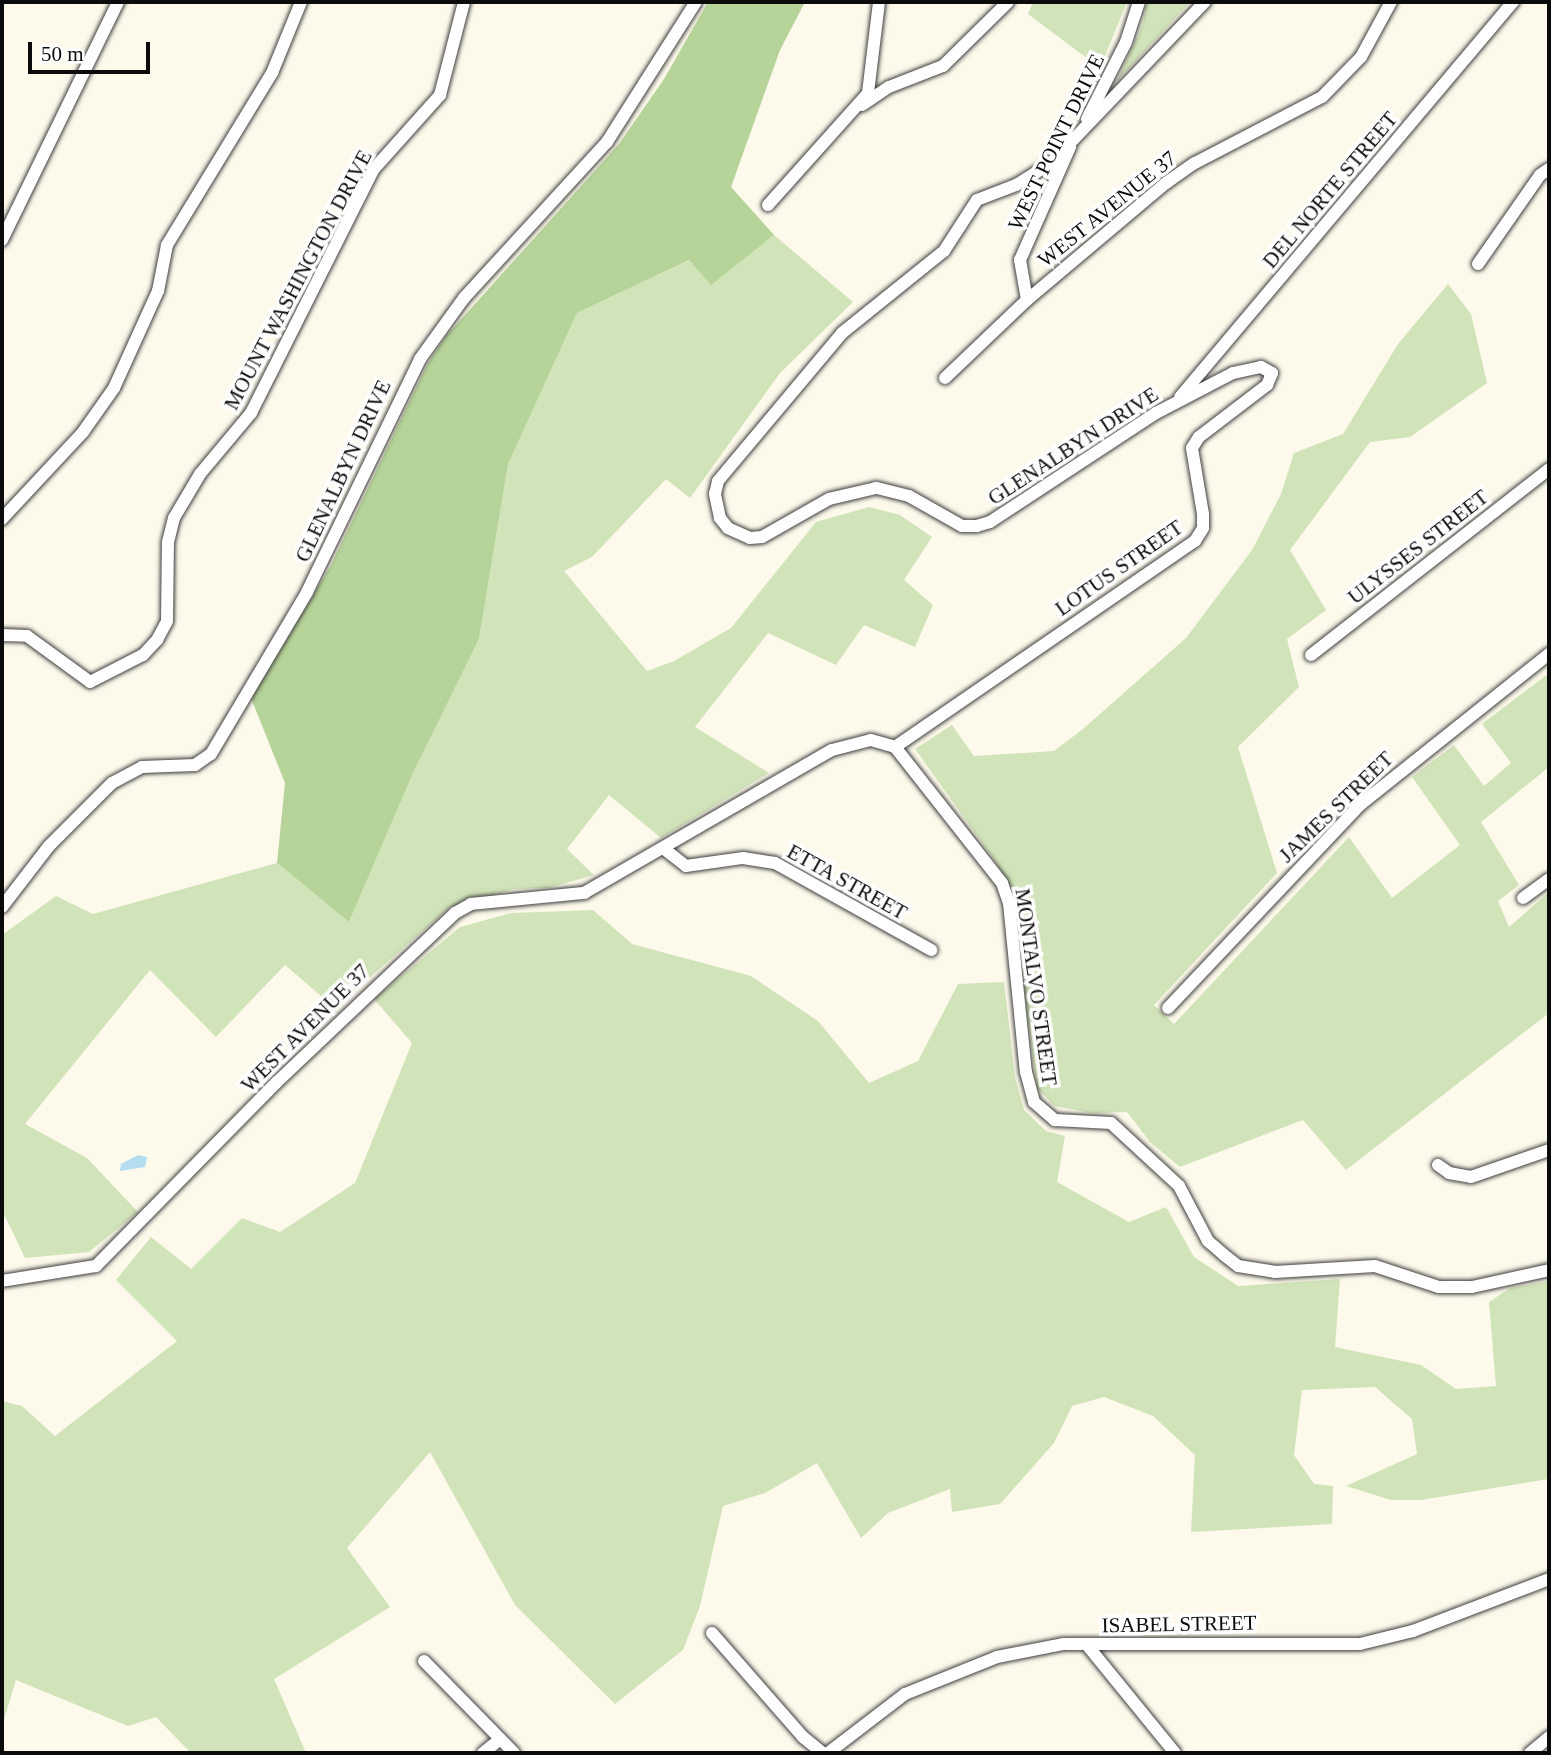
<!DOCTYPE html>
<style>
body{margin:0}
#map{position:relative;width:1551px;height:1755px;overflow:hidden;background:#fdf9eb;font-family:Georgia,serif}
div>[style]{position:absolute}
.green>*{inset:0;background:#d1e4b9}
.forest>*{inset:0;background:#b6d399}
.water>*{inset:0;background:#b5ddf0}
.roads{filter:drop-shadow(0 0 2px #3e3e3e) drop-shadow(0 0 2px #3e3e3e)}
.minor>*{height:12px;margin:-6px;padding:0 6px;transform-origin:6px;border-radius:6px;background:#fff}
span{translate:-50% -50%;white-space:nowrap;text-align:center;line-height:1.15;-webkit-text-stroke:7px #fff;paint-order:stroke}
.street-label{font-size:21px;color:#0b0b0b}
.frame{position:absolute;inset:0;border:4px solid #0b0b0b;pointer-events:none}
.scale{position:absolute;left:28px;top:42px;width:122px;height:32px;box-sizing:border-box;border:4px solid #0b0b0b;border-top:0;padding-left:9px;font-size:21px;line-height:24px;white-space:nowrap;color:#0b0b0b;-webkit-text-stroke:5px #fff;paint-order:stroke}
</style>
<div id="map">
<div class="green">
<i style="clip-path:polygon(1033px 2px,1127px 2px,1100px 68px,1028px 14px)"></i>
<i style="clip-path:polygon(1147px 2px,1190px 2px,1117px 81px,1142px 26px)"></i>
<i style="clip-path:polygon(774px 235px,853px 302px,780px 373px,690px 498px,666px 479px,592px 557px,564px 571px,647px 671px,674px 661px,731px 628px,816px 522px,869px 507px,900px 515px,932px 537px,904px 580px,933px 605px,915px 647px,864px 625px,836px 665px,768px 633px,695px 727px,769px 773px,661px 838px,609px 795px,567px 849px,594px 875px,548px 888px,514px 889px,450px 907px,335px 1008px,285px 965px,216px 1037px,150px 970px,25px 1124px,87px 1158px,138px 1212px,89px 1252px,25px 1258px,2px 1210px,2px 935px,56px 896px,93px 914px,277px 863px,349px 922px,414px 771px,479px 639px,508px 463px,577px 313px,689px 260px,711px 284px)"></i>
<i style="clip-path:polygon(1448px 284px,1471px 314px,1487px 383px,1410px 437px,1370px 442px,1290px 550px,1326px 610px,1287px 639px,1299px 687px,1238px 747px,1277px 873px,1154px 1005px,1174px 1024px,1349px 837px,1392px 898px,1460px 845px,1412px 777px,1454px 745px,1484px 786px,1511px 763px,1482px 724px,1549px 673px,1549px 767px,1481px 822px,1519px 885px,1498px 901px,1509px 927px,1549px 892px,1549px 1013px,1346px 1170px,1303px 1120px,1180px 1167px,1150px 1142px,1127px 1112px,1091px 1113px,1054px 1106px,1037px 1088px,1012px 899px,996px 862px,915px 749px,952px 725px,974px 756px,1054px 751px,1083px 729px,1186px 638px,1252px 550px,1281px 494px,1294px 453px,1343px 434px,1398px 344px)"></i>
<i style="clip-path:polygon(593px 910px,632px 944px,751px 976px,818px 1021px,869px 1083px,918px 1061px,958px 984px,1004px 982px,1015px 1077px,1024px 1110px,1046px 1131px,1065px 1136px,1057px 1182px,1129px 1222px,1166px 1207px,1194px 1257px,1238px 1286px,1340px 1279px,1335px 1347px,1421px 1365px,1456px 1389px,1496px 1386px,1489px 1302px,1510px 1288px,1549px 1281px,1549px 1479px,1421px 1500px,1391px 1500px,1346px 1486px,1417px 1454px,1412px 1419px,1375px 1387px,1302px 1390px,1294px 1455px,1314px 1484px,1333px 1486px,1332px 1524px,1191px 1532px,1195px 1455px,1153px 1416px,1104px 1397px,1072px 1406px,1054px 1443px,1000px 1504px,952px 1512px,950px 1489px,888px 1513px,861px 1538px,817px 1463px,765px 1493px,723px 1506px,700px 1606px,683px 1650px,615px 1704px,515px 1605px,430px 1452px,347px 1548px,390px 1607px,274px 1679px,306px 1753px,191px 1753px,156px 1717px,128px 1726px,16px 1680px,2px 1726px,2px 1401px,22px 1406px,55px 1436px,177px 1341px,116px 1280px,151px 1237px,191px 1269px,242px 1218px,280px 1232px,355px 1183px,412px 1043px,374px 999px,460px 927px,511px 913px)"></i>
</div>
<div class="forest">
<i style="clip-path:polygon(708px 2px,805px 2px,780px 50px,731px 187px,774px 235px,711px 285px,689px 260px,577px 313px,508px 464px,479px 639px,414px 771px,349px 922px,277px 863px,285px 783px,251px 698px,330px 567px,428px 363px,447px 335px,619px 144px,664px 79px)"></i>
</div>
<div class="water">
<i style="clip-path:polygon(138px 1155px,147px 1157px,145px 1167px,120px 1171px,121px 1164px)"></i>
</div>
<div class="roads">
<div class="minor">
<i style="left:862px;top:105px;width:32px;rotate:-34deg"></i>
<i style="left:889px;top:87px;width:58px;rotate:-21.3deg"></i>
<i style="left:943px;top:66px;width:91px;rotate:-44.6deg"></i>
<i style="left:1087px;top:119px;width:86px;rotate:-63.1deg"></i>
<i style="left:1126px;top:42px;width:42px;rotate:-72deg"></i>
<i style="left:768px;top:205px;width:150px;rotate:-48.2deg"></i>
<i style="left:868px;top:93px;width:92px;rotate:-83.1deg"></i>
<i style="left:2px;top:240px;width:265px;rotate:-64deg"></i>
<i style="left:1478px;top:264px;width:108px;rotate:-55.1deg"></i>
<i style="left:1540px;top:175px;width:11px;rotate:-34deg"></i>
<i style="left:1027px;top:300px;width:41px;rotate:-99.9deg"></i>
<i style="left:1020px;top:260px;width:124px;rotate:-66.1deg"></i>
<i style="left:945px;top:378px;width:113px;rotate:-43.6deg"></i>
<i style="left:1027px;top:300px;width:182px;rotate:-40.1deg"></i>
<i style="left:1166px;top:183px;width:35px;rotate:-35deg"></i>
<i style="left:1195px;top:163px;width:143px;rotate:-27.5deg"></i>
<i style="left:1322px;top:97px;width:56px;rotate:-45.7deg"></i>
<i style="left:1361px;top:57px;width:63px;rotate:-61.4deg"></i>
<i style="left:1180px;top:397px;width:517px;rotate:-49.87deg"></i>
<i style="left:2px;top:519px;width:119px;rotate:-47deg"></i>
<i style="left:83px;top:432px;width:54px;rotate:-54.8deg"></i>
<i style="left:114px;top:388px;width:107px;rotate:-65.6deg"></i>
<i style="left:158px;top:291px;width:47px;rotate:-78.9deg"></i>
<i style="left:167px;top:245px;width:202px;rotate:-58.6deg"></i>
<i style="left:272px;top:73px;width:77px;rotate:-67.8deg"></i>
<i style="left:2px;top:635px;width:25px;rotate:2deg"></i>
<i style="left:27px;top:636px;width:78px;rotate:36.1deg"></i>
<i style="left:90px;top:682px;width:59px;rotate:-27deg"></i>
<i style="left:143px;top:655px;width:21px;rotate:-47deg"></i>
<i style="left:157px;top:640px;width:21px;rotate:-62deg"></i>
<i style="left:167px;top:621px;width:79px;rotate:-89.3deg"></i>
<i style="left:168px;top:542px;width:25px;rotate:-76deg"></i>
<i style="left:174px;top:518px;width:51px;rotate:-59.4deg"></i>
<i style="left:200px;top:474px;width:80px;rotate:-50.1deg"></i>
<i style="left:251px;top:413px;width:272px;rotate:-63.3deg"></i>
<i style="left:373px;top:170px;width:101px;rotate:-48.2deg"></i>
<i style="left:440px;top:95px;width:96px;rotate:-75.5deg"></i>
<i style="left:1311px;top:655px;width:302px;rotate:-38deg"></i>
<i style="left:895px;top:747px;width:364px;rotate:-34.5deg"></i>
<i style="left:1195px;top:541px;width:15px;rotate:-58deg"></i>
<i style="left:1203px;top:528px;width:14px;rotate:-90deg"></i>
<i style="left:1203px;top:514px;width:67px;rotate:-99.5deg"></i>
<i style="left:1192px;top:448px;width:13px;rotate:-58deg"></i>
<i style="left:1199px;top:437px;width:86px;rotate:-37.4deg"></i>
<i style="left:1267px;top:385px;width:13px;rotate:-67deg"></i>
<i style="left:1272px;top:373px;width:13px;rotate:-151deg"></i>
<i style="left:1261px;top:367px;width:29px;rotate:168deg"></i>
<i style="left:1233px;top:373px;width:87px;rotate:152.5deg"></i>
<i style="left:1156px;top:413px;width:199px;rotate:146.7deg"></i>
<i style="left:990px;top:522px;width:14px;rotate:163deg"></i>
<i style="left:977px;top:526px;width:15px;rotate:180deg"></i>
<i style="left:962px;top:526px;width:61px;rotate:-150.5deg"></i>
<i style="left:909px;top:496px;width:34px;rotate:-166deg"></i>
<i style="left:876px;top:488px;width:48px;rotate:166.8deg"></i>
<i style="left:829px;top:499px;width:77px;rotate:150.4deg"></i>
<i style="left:762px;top:537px;width:12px;rotate:175deg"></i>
<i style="left:750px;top:538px;width:24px;rotate:-156deg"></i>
<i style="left:728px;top:528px;width:13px;rotate:-129deg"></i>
<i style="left:720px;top:518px;width:25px;rotate:-102deg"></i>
<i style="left:715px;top:494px;width:13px;rotate:-77deg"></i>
<i style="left:718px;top:481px;width:193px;rotate:-50deg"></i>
<i style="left:842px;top:333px;width:131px;rotate:-38.8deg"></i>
<i style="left:944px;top:251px;width:61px;rotate:-57.1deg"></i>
<i style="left:977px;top:200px;width:42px;rotate:-21deg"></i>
<i style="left:1016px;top:185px;width:40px;rotate:-32deg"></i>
<i style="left:1050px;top:164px;width:224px;rotate:-46.3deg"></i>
<i style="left:663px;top:848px;width:29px;rotate:38deg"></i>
<i style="left:686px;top:866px;width:58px;rotate:-8deg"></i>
<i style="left:743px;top:858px;width:32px;rotate:9deg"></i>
<i style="left:775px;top:863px;width:179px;rotate:29.1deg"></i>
<i style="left:1523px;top:898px;width:32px;rotate:-36deg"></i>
<i style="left:2px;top:907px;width:77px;rotate:-52.4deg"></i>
<i style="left:49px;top:846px;width:89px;rotate:-45deg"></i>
<i style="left:112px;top:783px;width:34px;rotate:-28deg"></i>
<i style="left:142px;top:767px;width:53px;rotate:-2.2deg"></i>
<i style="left:195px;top:765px;width:19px;rotate:-35deg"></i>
<i style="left:211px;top:754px;width:188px;rotate:-59.3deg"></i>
<i style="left:307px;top:592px;width:259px;rotate:-64.1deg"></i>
<i style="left:420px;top:359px;width:75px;rotate:-54.2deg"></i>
<i style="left:464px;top:298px;width:212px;rotate:-47.5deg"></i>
<i style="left:607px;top:142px;width:166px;rotate:-57.6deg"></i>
<i style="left:1168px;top:1008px;width:281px;rotate:-46.6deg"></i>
<i style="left:1361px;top:804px;width:241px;rotate:-38.6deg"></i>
<i style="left:1438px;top:1165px;width:14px;rotate:36deg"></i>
<i style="left:1449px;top:1173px;width:22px;rotate:10deg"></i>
<i style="left:1471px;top:1177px;width:83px;rotate:-19.1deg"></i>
<i style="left:2px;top:1281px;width:95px;rotate:-9.1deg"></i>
<i style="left:96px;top:1266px;width:258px;rotate:-45.5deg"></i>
<i style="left:277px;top:1082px;width:245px;rotate:-43.5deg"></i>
<i style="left:455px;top:913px;width:18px;rotate:-29deg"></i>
<i style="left:471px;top:904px;width:114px;rotate:-5.6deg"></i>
<i style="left:584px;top:893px;width:286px;rotate:-30deg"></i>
<i style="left:832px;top:750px;width:40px;rotate:-14.4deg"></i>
<i style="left:871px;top:740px;width:25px;rotate:16deg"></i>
<i style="left:895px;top:747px;width:173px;rotate:51.8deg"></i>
<i style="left:1002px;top:883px;width:21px;rotate:71deg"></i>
<i style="left:1009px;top:903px;width:170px;rotate:84.3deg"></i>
<i style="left:1026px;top:1072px;width:31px;rotate:75deg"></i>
<i style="left:1034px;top:1102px;width:28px;rotate:41deg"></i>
<i style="left:1055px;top:1120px;width:56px;rotate:3.1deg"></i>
<i style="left:1111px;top:1123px;width:93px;rotate:42.8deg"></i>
<i style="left:1179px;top:1186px;width:62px;rotate:62.2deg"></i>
<i style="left:1208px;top:1241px;width:21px;rotate:41deg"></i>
<i style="left:1224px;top:1255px;width:18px;rotate:38deg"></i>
<i style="left:1238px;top:1266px;width:37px;rotate:9deg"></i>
<i style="left:1275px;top:1272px;width:100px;rotate:-3.4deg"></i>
<i style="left:1375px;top:1266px;width:67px;rotate:18.2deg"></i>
<i style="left:1439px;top:1287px;width:33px"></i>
<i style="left:1472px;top:1287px;width:79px;rotate:-12.4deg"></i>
<i style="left:712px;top:1633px;width:138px;rotate:48.8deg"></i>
<i style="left:803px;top:1737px;width:26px;rotate:39deg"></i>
<i style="left:1087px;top:1645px;width:139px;rotate:50.8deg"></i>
<i style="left:424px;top:1661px;width:129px;rotate:45.6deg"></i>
<i style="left:483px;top:1753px;width:22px;rotate:-39deg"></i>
<i style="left:828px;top:1753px;width:97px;rotate:-37.5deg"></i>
<i style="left:905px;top:1694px;width:99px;rotate:-21.9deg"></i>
<i style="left:997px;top:1657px;width:67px;rotate:-11.1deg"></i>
<i style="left:1063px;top:1644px;width:297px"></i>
<i style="left:1360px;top:1644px;width:55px;rotate:-13.8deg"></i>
<i style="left:1413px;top:1631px;width:146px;rotate:-20.9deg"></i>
<i style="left:1530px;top:1753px;width:25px;rotate:-40deg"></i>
</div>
</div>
<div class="street-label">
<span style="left:1056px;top:142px;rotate:-64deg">WEST POINT DRIVE</span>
<span style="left:1330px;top:190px;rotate:-50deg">DEL NORTE STREET</span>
<span style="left:1107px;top:209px;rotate:-39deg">WEST AVENUE 37</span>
<span style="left:298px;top:280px;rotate:-62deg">MOUNT WASHINGTON DRIVE</span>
<span style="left:1073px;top:446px;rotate:-33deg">GLENALBYN DRIVE</span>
<span style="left:343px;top:471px;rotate:-65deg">GLENALBYN DRIVE</span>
<span style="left:1418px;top:547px;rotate:-38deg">ULYSSES STREET</span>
<span style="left:1119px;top:568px;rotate:-35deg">LOTUS STREET</span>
<span style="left:1336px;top:807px;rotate:-44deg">JAMES STREET</span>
<span style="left:847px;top:882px;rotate:29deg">ETTA STREET</span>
<span style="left:1036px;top:987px;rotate:82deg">MONTALVO STREET</span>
<span style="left:305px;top:1028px;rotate:-45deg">WEST AVENUE 37</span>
<span style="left:1179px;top:1624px;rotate:-1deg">ISABEL STREET</span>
</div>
<div class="frame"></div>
<div class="scale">50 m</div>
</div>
